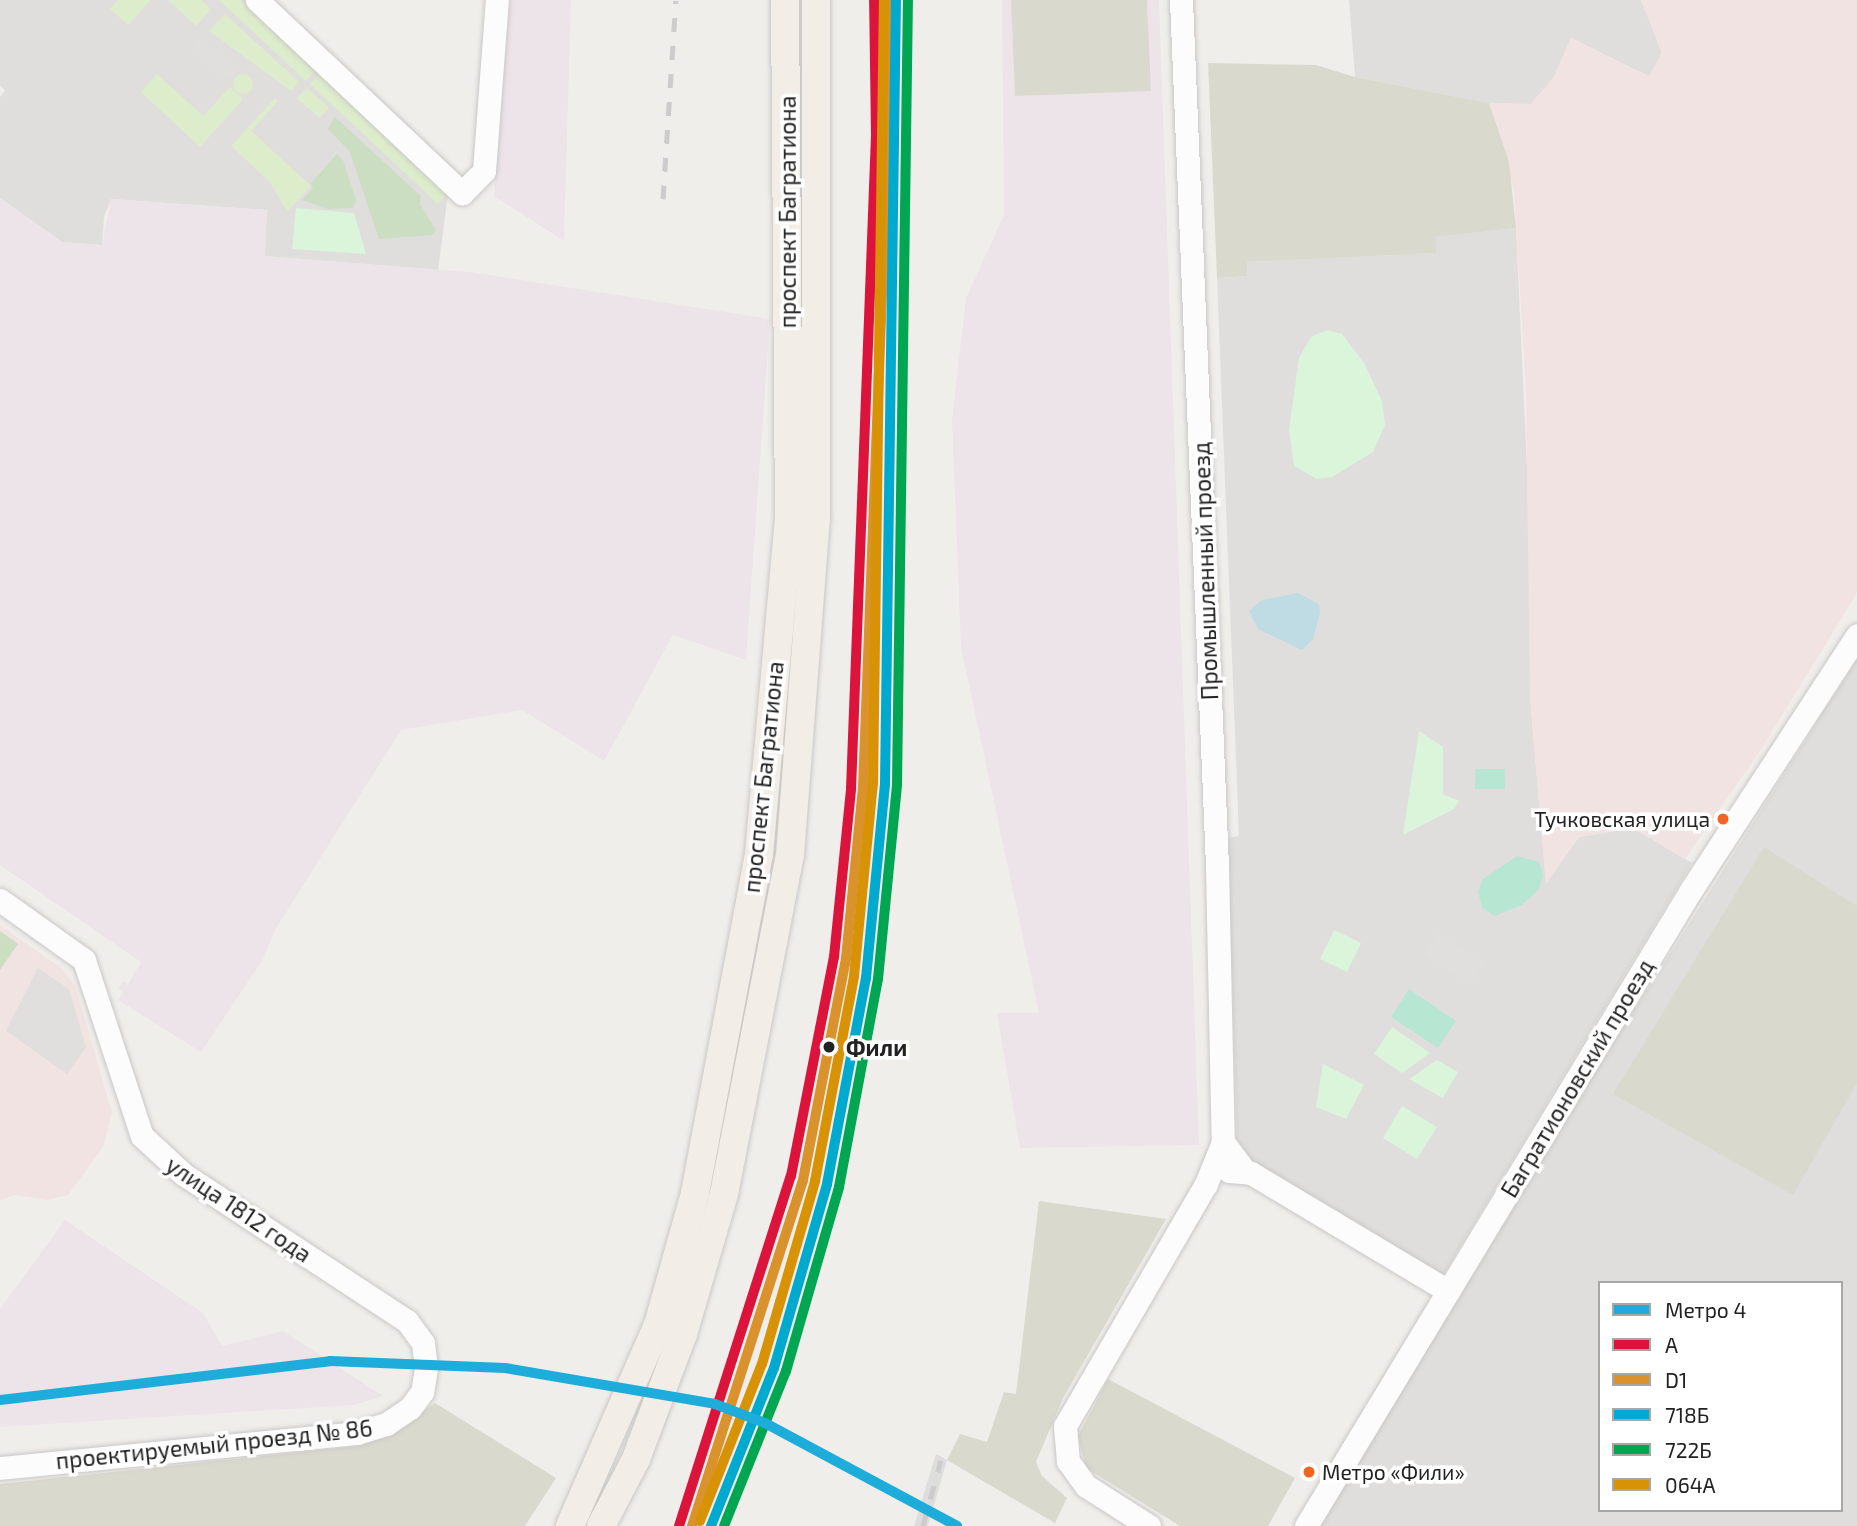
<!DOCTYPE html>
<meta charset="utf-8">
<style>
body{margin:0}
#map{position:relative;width:1857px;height:1526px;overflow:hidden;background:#f0eeeb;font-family:"Exo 2",sans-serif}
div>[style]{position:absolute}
.residential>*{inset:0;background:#dfdedc}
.commercial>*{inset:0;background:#f1e3e1}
.industrial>*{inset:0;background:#ede4e9}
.construction>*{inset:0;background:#d9d9cd}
.grass>*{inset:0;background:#ddeccb}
.round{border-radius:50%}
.forest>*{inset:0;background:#cbdec1}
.park>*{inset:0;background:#daf5da}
.pitch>*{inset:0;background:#b7e6d2}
.parking>*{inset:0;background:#e0dfde}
.water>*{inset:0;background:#bfdbe3}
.pier>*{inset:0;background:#dedddd}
.roads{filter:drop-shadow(0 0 2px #c9c8c7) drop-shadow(0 0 2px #c9c8c7)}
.minor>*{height:23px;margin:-11.5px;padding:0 11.5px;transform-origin:11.5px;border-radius:11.5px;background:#fdfcfc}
.major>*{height:28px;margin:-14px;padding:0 14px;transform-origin:14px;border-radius:14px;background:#f3ede7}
.rail>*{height:5px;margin-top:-2.5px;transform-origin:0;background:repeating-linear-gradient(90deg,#ccc 0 14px,transparent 0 28px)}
.rail-1>*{height:10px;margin:-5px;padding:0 5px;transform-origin:5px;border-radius:5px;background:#dc143c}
.rail-2>*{height:10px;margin:-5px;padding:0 5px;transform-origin:5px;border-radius:5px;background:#d9922c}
.rail-3>*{height:10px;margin:-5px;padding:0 5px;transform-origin:5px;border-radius:5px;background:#00a9ce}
.rail-4>*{height:10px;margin:-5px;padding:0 5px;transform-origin:5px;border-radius:5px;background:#00a651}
.rail-5>*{height:10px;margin:-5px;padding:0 5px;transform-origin:5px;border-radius:5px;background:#d79205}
.metro-1>*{height:10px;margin:-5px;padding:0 5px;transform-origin:5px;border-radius:5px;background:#1eadda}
.dots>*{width:19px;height:19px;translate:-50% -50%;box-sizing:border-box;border:4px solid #fff;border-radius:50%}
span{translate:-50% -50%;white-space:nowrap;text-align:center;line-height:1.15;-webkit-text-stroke:7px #fff;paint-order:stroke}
.bus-label{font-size:21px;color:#222}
.right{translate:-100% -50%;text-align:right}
.left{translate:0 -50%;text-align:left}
.street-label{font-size:23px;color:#222}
.stop-label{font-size:23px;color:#222;font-weight:700}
.legend{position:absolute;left:1598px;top:1281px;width:245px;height:231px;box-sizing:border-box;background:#fff;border:2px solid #a7a7a7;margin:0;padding:9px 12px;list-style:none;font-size:21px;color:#222}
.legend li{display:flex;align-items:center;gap:14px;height:35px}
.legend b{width:35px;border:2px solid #a7a7a7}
</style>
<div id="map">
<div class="residential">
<i style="clip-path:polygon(0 0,244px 0,448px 194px,438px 270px,264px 256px,267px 210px,111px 199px,104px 217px,102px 245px,62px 242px,0 198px,0 97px,5px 90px,0 86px)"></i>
<i style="clip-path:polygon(1349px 0,1641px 0,1662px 53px,1649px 77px,1571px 38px,1554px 77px,1531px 104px,1489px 103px,1355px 77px)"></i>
<i style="clip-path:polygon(1516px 228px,1530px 533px,1530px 697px,1546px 883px,1579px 837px,1633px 828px,1692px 863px,1443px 1275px,1250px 1162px,1237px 1139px,1228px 838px,1239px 836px,1217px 278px,1246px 276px,1246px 262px,1435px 253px,1435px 237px)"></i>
<i style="clip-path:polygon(evenodd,1857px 659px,1857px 1526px,1317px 1526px,1592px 1077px,1857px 659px,1600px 1283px,1841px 1283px,1841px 1510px,1600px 1510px,1600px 1283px)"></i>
</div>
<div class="commercial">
<i style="clip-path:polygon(1641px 0,1857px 0,1857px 593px,1760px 751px,1685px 859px,1633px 828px,1579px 837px,1546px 884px,1530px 697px,1526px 393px,1514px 190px,1489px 103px,1531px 104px,1554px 77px,1571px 38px,1649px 76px,1662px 53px)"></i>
<i style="clip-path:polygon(0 925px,63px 969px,76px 988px,112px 1113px,103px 1147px,68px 1195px,47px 1200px,15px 1195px,0 1200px)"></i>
</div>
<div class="industrial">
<i style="clip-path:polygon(510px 0,571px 0,564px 241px,494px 196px)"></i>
<i style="clip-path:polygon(1002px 0,1159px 0,1199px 1145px,1020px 1148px,997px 1013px,1039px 1013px,961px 647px,952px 420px,966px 298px,1004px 215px)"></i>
<i style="clip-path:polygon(0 198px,62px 242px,102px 245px,111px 199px,267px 210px,265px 256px,470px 272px,770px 319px,746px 660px,673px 635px,604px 761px,522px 710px,401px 730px,275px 930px,263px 959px,201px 1052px,118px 1000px,123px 992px,118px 989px,123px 981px,128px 984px,141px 962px,0 865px)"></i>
<i style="clip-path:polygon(65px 1220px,203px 1313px,222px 1346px,283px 1331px,383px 1396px,354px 1405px,0 1427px,0 1309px)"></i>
</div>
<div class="construction">
<i style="clip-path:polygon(1011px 0,1147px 0,1151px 91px,1015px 96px)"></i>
<i style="clip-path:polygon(1208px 63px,1316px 65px,1355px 77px,1489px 103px,1509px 162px,1516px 228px,1436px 237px,1436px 253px,1247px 262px,1247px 276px,1217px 278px)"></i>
<i style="clip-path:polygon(1764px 847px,1857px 906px,1857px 1083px,1793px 1195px,1613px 1094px)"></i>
<i style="clip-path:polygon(1039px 1201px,1166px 1219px,1063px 1398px,1036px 1462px,1042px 1476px,1067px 1498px,1055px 1523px,947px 1460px,960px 1434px,987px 1442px,1004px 1392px,1016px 1394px)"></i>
<i style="clip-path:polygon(1108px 1379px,1295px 1478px,1268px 1526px,1180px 1526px,1086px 1468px,1078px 1436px)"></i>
<i style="clip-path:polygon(435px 1403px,556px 1478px,525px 1526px,0 1526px,0 1484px,358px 1446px,392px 1435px)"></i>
</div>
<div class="grass">
<i style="clip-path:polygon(118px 0,151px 0,128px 25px,110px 9px)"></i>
<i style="clip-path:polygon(168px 0,201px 0,211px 9px,196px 26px)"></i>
<i style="clip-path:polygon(219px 0,241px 0,316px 70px,306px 81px)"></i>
<i style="clip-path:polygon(225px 14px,299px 82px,291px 91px,209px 31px)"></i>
<i style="clip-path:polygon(157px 74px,203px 116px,230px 87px,243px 99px,200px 147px,141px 92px)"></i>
<i style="clip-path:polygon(320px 74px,447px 194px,438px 204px,310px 84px)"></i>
<i class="round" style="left:233px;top:74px;width:20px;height:20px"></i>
<i style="clip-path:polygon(307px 88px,329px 108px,319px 118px,297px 98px)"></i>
<i style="clip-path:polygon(275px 98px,278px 101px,251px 131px,311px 186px,287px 212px,270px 182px,231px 146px)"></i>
</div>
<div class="forest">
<i style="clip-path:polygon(335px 117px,421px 196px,420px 204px,436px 230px,432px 235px,379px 239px,350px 152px,328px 129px)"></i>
<i style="clip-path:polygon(337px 154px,343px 160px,356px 200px,353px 208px,328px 209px,302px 200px,313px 188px,311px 183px)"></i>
<i style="clip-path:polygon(0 931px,18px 944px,0 970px)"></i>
</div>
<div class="park">
<i style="clip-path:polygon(296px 208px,354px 213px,366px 254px,292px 249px)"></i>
<i style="clip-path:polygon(1327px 330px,1342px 334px,1364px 363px,1382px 401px,1385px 425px,1373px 452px,1332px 477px,1317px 479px,1294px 466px,1289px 430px,1299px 358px,1311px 337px)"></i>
<i style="clip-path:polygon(1419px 731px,1443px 747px,1443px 794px,1459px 801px,1454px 809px,1403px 835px)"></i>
<i style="clip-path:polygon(1334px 930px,1361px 943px,1347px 972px,1320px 959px)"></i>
<i style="clip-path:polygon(1392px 1027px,1430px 1053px,1402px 1073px,1374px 1054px)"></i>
<i style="clip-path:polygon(1437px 1060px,1458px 1072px,1443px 1098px,1409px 1079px)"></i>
<i style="clip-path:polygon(1323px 1064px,1364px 1085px,1346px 1119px,1316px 1107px)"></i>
<i style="clip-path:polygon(1402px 1106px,1437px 1127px,1417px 1159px,1383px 1138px)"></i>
</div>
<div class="pitch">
<i style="clip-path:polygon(1475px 769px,1505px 769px,1505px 789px,1475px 789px)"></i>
<i style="clip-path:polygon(1517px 856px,1539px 862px,1543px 875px,1539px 889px,1522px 905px,1494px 916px,1482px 907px,1478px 892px,1483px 879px)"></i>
<i style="clip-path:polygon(1409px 989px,1456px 1021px,1438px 1048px,1391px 1017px)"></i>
</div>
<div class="parking">
<i style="clip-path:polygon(200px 37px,236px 71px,228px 80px,192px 46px)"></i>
<i style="clip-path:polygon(1439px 933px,1484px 964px,1470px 984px,1425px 954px)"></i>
<i style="clip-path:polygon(38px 968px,69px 989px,86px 1047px,67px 1074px,6px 1031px)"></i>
</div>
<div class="water">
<i style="clip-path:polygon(1298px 593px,1319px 604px,1320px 613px,1313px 639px,1302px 650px,1258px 629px,1249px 611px,1262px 600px)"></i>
</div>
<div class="pier">
<i style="clip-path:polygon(936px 1454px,947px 1460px,928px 1526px,914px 1526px)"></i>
</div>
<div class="roads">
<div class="minor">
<i style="left:257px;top:0;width:282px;rotate:43.3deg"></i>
<i style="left:462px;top:193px;width:31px;rotate:-45deg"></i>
<i style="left:484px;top:171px;width:171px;rotate:-85.7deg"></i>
<i style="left:1181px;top:0;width:868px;rotate:87.62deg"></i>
<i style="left:1217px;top:867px;width:275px;rotate:88.8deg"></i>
<i style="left:1223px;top:1142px;width:34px;rotate:53deg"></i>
<i style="left:0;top:900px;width:103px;rotate:35.5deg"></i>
<i style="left:84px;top:960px;width:185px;rotate:71.8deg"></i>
<i style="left:142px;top:1136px;width:56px;rotate:42.8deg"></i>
<i style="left:183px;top:1174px;width:268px;rotate:33.3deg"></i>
<i style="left:407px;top:1321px;width:27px;rotate:54deg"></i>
<i style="left:423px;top:1343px;width:25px;rotate:83deg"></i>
<i style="left:426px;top:1368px;width:24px;rotate:99deg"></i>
<i style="left:422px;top:1392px;width:20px;rotate:127deg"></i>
<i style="left:410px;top:1408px;width:29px;rotate:146deg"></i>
<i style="left:386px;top:1424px;width:30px;rotate:163deg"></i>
<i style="left:357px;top:1433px;width:359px;rotate:174.4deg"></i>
<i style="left:1229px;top:1171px;width:22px;rotate:5deg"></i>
<i style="left:1251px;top:1173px;width:230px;rotate:30.9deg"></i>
<i style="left:1149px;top:1526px;width:75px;rotate:-147.6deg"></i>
<i style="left:1086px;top:1486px;width:31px;rotate:-126deg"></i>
<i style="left:1068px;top:1461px;width:35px;rotate:-95deg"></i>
<i style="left:1065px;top:1426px;width:280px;rotate:-59.8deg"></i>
<i style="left:1206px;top:1184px;width:45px;rotate:-68deg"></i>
<i style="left:1306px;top:1526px;width:743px;rotate:-58.81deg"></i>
<i style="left:1691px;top:890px;width:304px;rotate:-56.9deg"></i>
</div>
<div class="major">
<i style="left:570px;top:1526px;width:219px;rotate:-66.4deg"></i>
<i style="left:658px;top:1325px;width:137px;rotate:-74.3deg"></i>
<i style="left:695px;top:1193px;width:345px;rotate:-79.3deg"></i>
<i style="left:759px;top:854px;width:335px;rotate:-84.9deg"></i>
<i style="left:789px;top:520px;width:520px;rotate:-90.44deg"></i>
<i style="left:601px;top:1526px;width:76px;rotate:-62.4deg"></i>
<i style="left:636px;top:1459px;width:134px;rotate:-69.4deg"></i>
<i style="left:683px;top:1334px;width:146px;rotate:-73.7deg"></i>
<i style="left:724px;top:1194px;width:345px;rotate:-79deg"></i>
<i style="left:790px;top:855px;width:338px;rotate:-85.6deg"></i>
<i style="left:816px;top:518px;width:518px;rotate:-90deg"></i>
</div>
</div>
<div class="rail">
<i style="left:663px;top:199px;width:199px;rotate:-86.3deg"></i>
<i style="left:923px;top:1526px;width:68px;rotate:-74.7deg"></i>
</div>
<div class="rail-1">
<i style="left:679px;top:1526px;width:367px;rotate:-72.3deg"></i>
<i style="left:791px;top:1176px;width:223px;rotate:-78.9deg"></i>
<i style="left:834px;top:957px;width:169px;rotate:-84.2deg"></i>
<i style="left:851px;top:789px;width:654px;rotate:-87.81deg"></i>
<i style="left:876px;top:135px;width:135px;rotate:-90.8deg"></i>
</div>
<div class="rail-2">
<i style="left:692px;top:1526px;width:363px;rotate:-72.2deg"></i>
<i style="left:803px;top:1180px;width:226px;rotate:-79deg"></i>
<i style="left:846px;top:958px;width:170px;rotate:-84.3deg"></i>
<i style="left:863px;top:789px;width:654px;rotate:-87.81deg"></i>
<i style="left:888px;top:135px;width:135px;rotate:-90.8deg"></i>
</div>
<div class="rail-3">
<i style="left:711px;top:1526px;width:170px;rotate:-68.3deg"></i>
<i style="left:774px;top:1368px;width:191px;rotate:-73.9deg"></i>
<i style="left:827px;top:1184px;width:210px;rotate:-79.3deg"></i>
<i style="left:866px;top:978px;width:195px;rotate:-84.4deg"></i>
<i style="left:885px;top:784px;width:784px;rotate:-89.2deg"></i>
</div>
<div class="rail-4">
<i style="left:724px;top:1526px;width:167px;rotate:-68.2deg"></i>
<i style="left:786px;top:1371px;width:191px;rotate:-73.9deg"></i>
<i style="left:839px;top:1187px;width:212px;rotate:-79.4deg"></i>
<i style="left:878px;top:979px;width:196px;rotate:-84.4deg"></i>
<i style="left:897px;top:784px;width:784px;rotate:-89.2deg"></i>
</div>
<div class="rail-5">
<i style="left:700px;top:1521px;width:169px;rotate:-68.5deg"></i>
<i style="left:762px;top:1364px;width:191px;rotate:-73.8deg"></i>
<i style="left:815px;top:1181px;width:209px;rotate:-79.2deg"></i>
<i style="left:854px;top:976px;width:194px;rotate:-84.4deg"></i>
<i style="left:873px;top:783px;width:783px;rotate:-89.2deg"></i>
</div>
<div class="metro-1">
<i style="left:0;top:1400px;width:332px;rotate:-6.7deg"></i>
<i style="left:330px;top:1361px;width:175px;rotate:2.3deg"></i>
<i style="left:505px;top:1368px;width:213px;rotate:9.7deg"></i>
<i style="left:715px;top:1404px;width:53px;rotate:20.8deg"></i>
<i style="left:765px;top:1423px;width:218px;rotate:28.2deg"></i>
</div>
<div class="dots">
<i style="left:1723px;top:819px;background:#f26522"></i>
<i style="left:829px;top:1047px;background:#222"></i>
<i style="left:1309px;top:1472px;background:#f26522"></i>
</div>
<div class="bus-label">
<span class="right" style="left:1710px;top:819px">Тучковская улица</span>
<span class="left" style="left:1322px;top:1472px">Метро «Фили»</span>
</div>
<div class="street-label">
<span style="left:787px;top:212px;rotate:-90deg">проспект Багратиона</span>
<span style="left:1205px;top:571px;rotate:-92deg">Промышленный проезд</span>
<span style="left:763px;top:777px;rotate:-84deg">проспект Багратиона</span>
<span style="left:1577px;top:1078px;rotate:-59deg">Багратионовский проезд</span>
<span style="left:239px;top:1209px;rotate:34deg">улица 1812 года</span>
<span style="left:214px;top:1444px;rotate:-6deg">проектируемый проезд № 86</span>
</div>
<div class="stop-label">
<span class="left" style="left:846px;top:1047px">Фили</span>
</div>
<ul class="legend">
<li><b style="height:9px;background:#1eadda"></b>Метро 4</li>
<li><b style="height:9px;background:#dc143c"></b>A</li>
<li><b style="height:9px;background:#d9922c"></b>D1</li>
<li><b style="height:9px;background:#00a9ce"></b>718Б</li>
<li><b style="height:9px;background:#00a651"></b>722Б</li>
<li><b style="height:9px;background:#d79205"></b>064А</li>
</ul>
</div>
